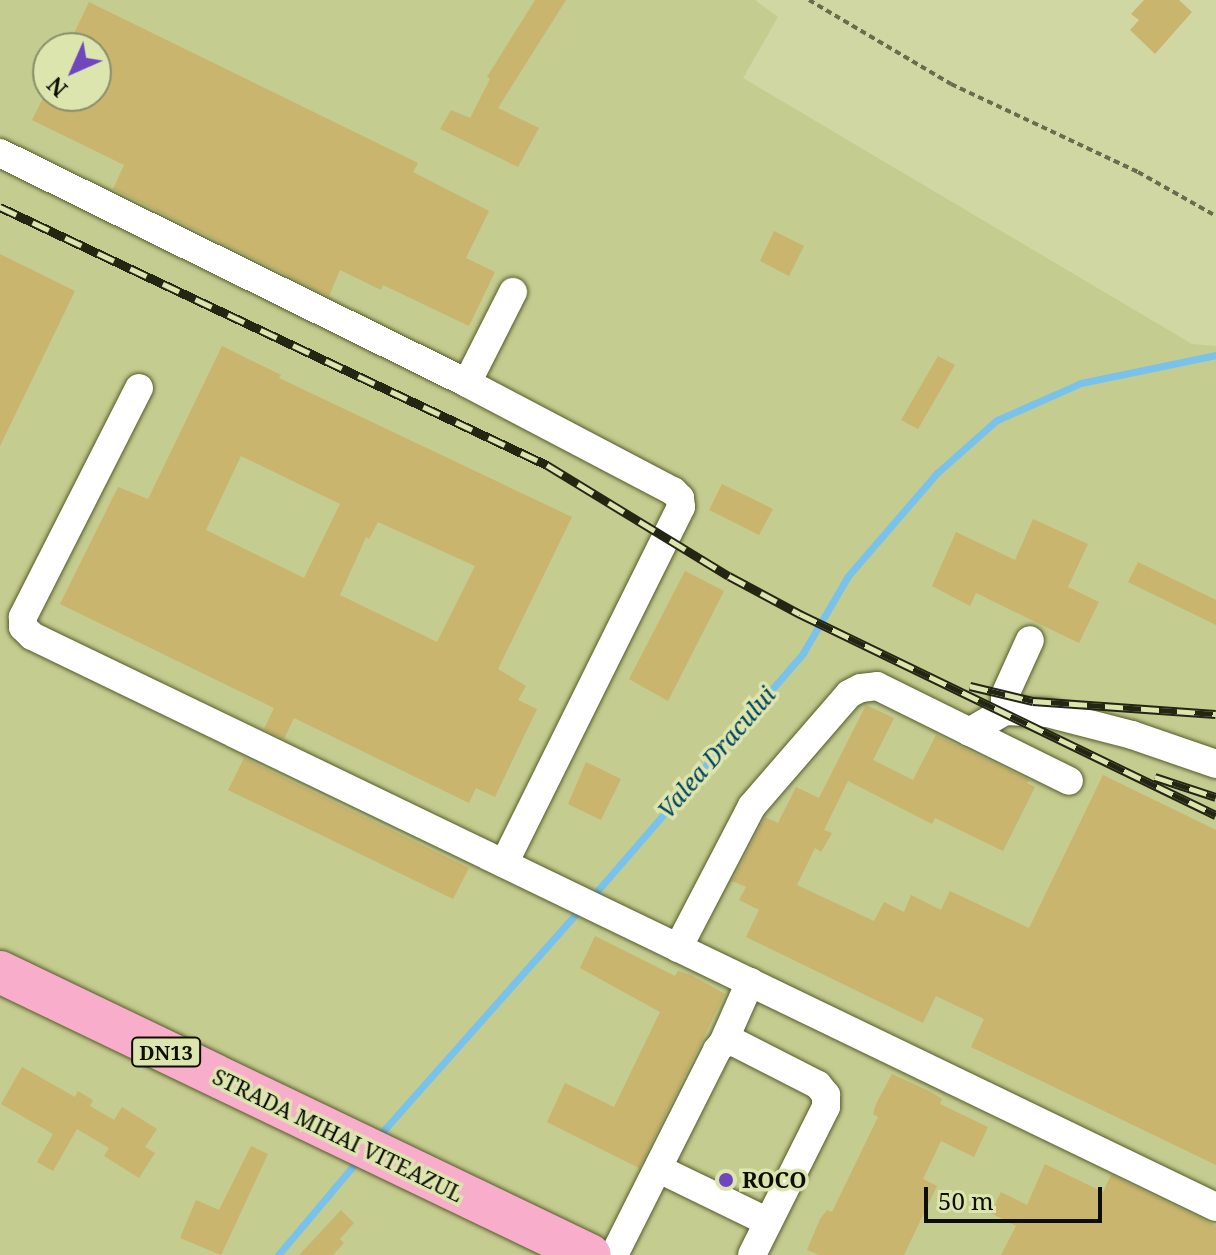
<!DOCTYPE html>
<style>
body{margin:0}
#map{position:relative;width:1216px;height:1255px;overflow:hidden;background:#d0d7a2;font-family:"Noto Serif",serif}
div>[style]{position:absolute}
.built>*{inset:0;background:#c4cc8f}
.stream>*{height:7px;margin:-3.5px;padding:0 3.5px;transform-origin:3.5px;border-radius:3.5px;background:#79c2ec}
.building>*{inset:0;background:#c9b56e}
.path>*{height:4px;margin-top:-2px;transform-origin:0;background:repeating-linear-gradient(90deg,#696d4d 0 6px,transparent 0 10px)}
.roads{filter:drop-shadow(0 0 2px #565b2a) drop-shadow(0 0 2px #565b2a)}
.minor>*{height:28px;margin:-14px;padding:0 14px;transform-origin:14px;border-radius:14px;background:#fff}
.highway>*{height:42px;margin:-21px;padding:0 21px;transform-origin:21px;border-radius:21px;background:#f8adca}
.rail>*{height:9px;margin-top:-4.5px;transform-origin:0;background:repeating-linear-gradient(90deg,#dde5af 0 18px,#242614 0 36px);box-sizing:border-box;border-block:2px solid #242614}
.dots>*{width:22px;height:22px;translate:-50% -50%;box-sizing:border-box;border:4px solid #dde5af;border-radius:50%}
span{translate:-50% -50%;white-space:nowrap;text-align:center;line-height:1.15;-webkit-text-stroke:7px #dde5af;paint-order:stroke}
.shield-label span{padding:2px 6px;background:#dde5af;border:2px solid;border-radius:6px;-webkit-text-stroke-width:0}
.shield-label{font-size:20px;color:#0c0e00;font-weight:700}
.street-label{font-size:22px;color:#0c0e00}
.poi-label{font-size:22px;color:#0c0e00;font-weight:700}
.left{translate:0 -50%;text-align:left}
.water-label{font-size:24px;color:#01425d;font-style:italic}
.north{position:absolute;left:32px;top:32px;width:80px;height:80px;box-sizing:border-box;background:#dde5af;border:2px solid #898f69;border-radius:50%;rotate:225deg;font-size:22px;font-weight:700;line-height:32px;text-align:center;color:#0c0e00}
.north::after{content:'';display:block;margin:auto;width:28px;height:36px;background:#6e46be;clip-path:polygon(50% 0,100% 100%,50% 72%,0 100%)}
.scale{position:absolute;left:924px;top:1187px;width:178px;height:36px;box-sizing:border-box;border:4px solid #0c0e00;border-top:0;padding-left:10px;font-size:24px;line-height:28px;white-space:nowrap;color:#0c0e00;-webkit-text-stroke:6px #dde5af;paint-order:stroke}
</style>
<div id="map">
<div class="built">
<i style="clip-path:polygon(evenodd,0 0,755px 0,778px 17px,743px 78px,1192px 344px,1216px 346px,1216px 1255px,0 1255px,0 0,48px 48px,96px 48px,96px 96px,48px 96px,48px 48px)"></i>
</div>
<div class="stream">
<i style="left:592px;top:897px;width:323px;rotate:-49.1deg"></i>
<i style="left:803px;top:653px;width:89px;rotate:-59.7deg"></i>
<i style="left:848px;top:576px;width:136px;rotate:-49.2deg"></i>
<i style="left:937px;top:473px;width:80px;rotate:-41.5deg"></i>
<i style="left:997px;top:420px;width:92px;rotate:-23.8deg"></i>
<i style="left:1081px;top:383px;width:138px;rotate:-11.7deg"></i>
<i style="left:376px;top:1139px;width:307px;rotate:-48.4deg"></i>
<i style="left:278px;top:1255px;width:124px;rotate:-49.9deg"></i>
</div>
<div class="building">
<i style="clip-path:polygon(535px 0,566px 0,498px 108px,539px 128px,518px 167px,440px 129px,451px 110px,470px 118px,490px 79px,487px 77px)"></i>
<i style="clip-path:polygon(1144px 0,1179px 0,1192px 12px,1155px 54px,1130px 30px,1139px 20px,1131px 14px)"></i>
<i style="clip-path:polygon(89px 2px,418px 163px,413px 172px,489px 211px,466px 258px,495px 272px,469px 326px,383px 285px,381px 290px,340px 270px,329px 296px,113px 189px,124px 165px,32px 120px,44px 96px,96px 96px,96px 48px,67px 48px)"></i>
<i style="clip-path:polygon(774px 231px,804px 246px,789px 276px,760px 261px)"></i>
<i style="clip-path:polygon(0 254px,75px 291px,0 446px)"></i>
<i style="clip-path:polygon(evenodd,222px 346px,281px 375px,279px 378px,572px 517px,498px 669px,526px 686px,518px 700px,537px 709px,495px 797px,476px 788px,469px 803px,294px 718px,284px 739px,264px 729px,274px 708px,60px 604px,118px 487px,148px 499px,222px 346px,241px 456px,340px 504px,304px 578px,206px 530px,241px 456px,222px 346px,378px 522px,475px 566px,437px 642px,340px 595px,366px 537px,369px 539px,378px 522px)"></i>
<i style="clip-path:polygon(938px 356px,955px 365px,918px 429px,901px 420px)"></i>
<i style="clip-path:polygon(722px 484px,773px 509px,759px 535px,709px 510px)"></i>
<i style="clip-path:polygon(1033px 519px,1088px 544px,1068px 587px,1099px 602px,1079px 643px,976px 593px,970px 606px,932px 586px,956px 532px,1015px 560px)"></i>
<i style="clip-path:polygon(1138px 562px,1216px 600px,1216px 625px,1128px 582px)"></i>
<i style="clip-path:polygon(685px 571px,724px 591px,668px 701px,629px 679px)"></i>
<i style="clip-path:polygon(866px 705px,894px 718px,873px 760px,913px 780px,936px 735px,1029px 780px,1027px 783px,1035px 787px,1003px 851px,935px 818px,932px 824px,848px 781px,824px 830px,832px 833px,821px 852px,815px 848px,797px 885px,874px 921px,884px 902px,904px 912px,911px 895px,941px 910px,950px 891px,1029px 928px,1103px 775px,1216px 830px,1216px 1165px,971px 1047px,984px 1019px,936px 996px,923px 1023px,746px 937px,759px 910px,739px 900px,746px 887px,732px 881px,735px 876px,765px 817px,778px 823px,796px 787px,819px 798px)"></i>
<i style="clip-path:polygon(244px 758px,469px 868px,453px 899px,228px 790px)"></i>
<i style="clip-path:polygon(586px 762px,621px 779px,601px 820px,568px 804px)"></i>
<i style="clip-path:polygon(595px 936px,675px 976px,678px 971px,691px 975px,725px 994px,639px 1168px,547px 1122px,565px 1083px,614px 1107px,660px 1012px,580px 968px)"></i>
<i style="clip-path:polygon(22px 1067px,75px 1097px,78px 1091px,93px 1100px,90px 1106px,114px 1120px,122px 1107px,157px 1129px,145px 1147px,155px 1153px,139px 1178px,104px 1156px,109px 1148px,77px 1129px,53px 1171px,37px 1162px,53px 1134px,1px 1104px)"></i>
<i style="clip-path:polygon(892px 1074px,931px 1092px,942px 1099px,940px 1104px,988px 1127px,974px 1157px,941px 1141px,923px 1179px,937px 1186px,904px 1255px,820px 1255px,807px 1250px,820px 1219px,827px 1210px,832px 1212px,878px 1117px,873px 1114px,876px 1104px)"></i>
<i style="clip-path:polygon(251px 1146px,268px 1154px,221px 1255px,180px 1238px,196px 1200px,219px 1210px)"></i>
<i style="clip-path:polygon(1045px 1164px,1103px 1192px,1111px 1175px,1216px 1226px,1216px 1255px,1001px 1255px,1016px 1226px,991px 1213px,1001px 1192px,1027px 1205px)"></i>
<i style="clip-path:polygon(341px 1210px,354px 1223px,340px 1239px,344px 1243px,333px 1255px,299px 1255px)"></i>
</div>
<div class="path">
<i style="left:809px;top:0;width:165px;rotate:30.6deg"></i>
<i style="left:951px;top:84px;width:207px;rotate:25.2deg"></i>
<i style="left:1138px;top:172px;width:90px;rotate:29.4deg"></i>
</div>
<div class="roads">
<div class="minor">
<i style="left:0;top:153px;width:521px;rotate:26.22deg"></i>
<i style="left:467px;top:383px;width:233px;rotate:27.7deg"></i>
<i style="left:673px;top:491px;width:10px;rotate:45deg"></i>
<i style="left:680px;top:498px;width:9px;rotate:84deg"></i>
<i style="left:681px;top:507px;width:398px;rotate:116.4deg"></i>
<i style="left:467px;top:383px;width:102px;rotate:-63.2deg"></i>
<i style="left:139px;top:388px;width:257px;rotate:116.9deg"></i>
<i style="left:23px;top:617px;width:10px;rotate:90deg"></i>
<i style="left:23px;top:627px;width:13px;rotate:45deg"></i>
<i style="left:32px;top:636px;width:1314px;rotate:25.75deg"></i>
<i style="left:1005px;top:711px;width:16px;rotate:-90deg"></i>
<i style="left:1005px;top:695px;width:60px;rotate:-65.6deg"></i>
<i style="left:969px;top:732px;width:42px;rotate:-30.3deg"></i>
<i style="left:1005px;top:711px;width:42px;rotate:2.7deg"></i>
<i style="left:1047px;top:713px;width:88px;rotate:14.5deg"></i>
<i style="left:1132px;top:735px;width:89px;rotate:19deg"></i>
<i style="left:678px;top:948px;width:160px;rotate:-62.5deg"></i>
<i style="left:752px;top:806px;width:148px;rotate:-49.1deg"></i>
<i style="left:849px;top:694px;width:13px;rotate:-27deg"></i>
<i style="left:861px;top:688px;width:16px;rotate:-7deg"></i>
<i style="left:877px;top:686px;width:214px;rotate:26.3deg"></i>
<i style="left:723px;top:1043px;width:67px;rotate:-66.1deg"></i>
<i style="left:659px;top:1169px;width:121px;rotate:25.9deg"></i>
<i style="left:614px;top:1255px;width:229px;rotate:-63.3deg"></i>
<i style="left:717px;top:1050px;width:9px;rotate:-49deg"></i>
<i style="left:723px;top:1043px;width:11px;rotate:-5deg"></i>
<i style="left:734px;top:1042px;width:94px;rotate:27.1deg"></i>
<i style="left:818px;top:1085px;width:13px;rotate:51deg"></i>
<i style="left:826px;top:1095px;width:12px;rotate:90deg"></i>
<i style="left:826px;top:1107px;width:165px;rotate:116.6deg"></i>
</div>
<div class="highway">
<i style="left:0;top:972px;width:654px;rotate:25.63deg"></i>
</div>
</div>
<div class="rail">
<i style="left:0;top:207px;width:605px;rotate:25.25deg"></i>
<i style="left:547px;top:465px;width:213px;rotate:31.4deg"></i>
<i style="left:729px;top:576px;width:81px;rotate:28.2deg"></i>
<i style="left:800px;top:614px;width:462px;rotate:25.8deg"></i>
<i style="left:970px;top:686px;width:65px;rotate:13.4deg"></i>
<i style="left:1033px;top:701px;width:183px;rotate:4.1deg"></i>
<i style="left:1155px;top:777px;width:64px;rotate:18.2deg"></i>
</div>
<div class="dots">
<i style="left:726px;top:1180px;background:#6e46be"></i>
</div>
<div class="shield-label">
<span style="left:166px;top:1052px">DN13</span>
</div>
<div class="street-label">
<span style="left:338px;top:1135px;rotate:26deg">STRADA MIHAI VITEAZUL</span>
</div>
<div class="poi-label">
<span class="left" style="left:742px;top:1180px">ROCO</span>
</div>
<div class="water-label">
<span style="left:716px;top:752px;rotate:-49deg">Valea Dracului</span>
</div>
<div class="north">N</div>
<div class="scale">50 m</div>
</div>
